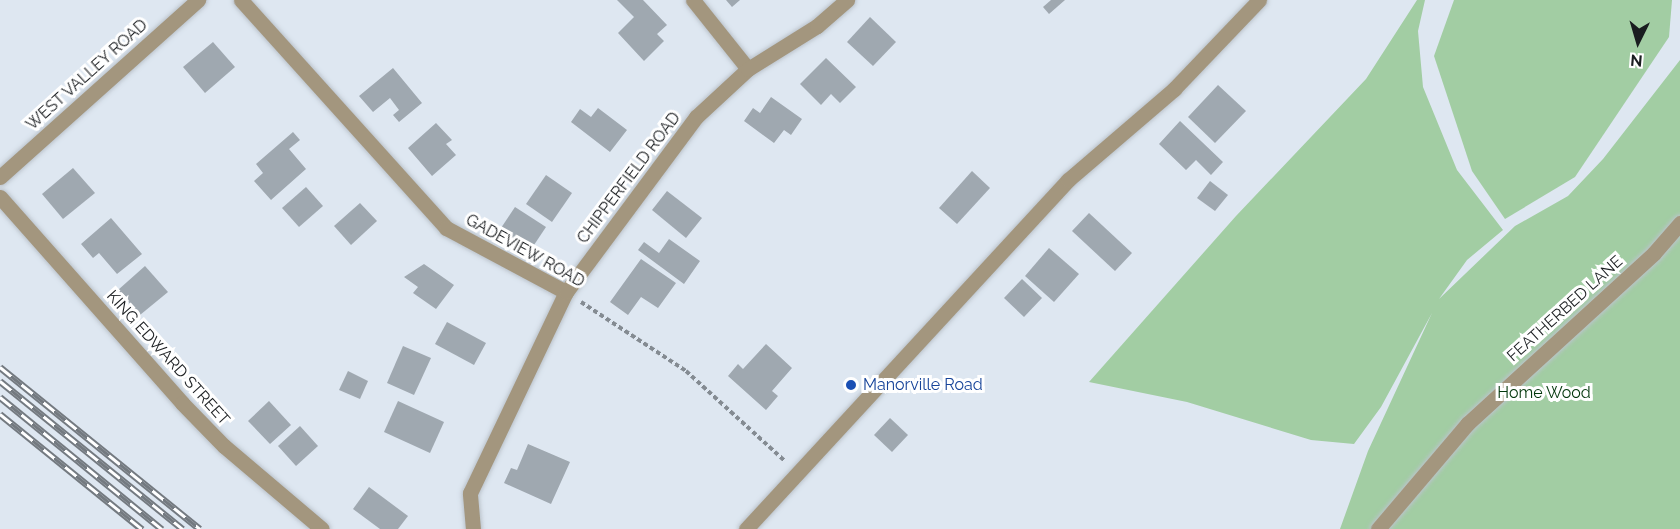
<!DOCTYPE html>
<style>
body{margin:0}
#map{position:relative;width:1680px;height:529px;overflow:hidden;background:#dee7f1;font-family:Raleway,sans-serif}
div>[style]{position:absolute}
.green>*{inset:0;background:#a2cda3}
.building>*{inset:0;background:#9fa8b0}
.path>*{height:4px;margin-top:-2px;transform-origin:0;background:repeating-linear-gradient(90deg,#848b92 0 4.5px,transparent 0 7.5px)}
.roads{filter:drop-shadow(0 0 2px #bbc3cb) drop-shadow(0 0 2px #bbc3cb)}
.minor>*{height:15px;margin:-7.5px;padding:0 7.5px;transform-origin:7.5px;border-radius:7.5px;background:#a3967e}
.rail>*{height:7px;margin-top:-3.5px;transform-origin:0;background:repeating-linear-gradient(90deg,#fff 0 14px,#747a80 0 28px);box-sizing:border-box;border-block:2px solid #747a80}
.dots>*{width:16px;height:16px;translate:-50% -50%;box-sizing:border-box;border:3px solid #fff;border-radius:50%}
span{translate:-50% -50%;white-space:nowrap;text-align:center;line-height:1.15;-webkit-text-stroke:6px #fff;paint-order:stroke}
.street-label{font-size:16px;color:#1a1d20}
.transit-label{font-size:16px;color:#164399}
.left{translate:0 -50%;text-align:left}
.park-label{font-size:16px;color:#02370b}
.north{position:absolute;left:1608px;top:12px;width:60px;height:60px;-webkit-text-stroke:4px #fff;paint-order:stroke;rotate:185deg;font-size:16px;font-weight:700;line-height:24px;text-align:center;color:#1a1d20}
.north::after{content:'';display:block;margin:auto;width:21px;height:27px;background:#1a1d20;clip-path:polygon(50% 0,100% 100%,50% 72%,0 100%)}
</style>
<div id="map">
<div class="green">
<i style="clip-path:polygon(1417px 0,1425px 0,1418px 31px,1423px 87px,1457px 170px,1503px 230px,1467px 260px,1439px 299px,1515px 226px,1568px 196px,1603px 159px,1680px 60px,1680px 529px,1340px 529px,1368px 451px,1432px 313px,1381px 407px,1354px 444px,1311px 440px,1187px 402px,1089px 382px,1236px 216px,1366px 79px)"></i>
<i style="clip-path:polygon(1454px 0,1672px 0,1669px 37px,1575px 177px,1505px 219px,1472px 171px,1434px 56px)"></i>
</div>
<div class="building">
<i style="clip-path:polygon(617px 0,643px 0,667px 25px,657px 34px,664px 41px,644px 61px,618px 33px,634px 17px)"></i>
<i style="clip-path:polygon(726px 0,740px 0,732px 7px)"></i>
<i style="clip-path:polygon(1051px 0,1065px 0,1049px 14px,1043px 7px)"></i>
<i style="clip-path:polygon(870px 17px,896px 42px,873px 66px,847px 42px)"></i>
<i style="clip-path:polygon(213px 42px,235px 67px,205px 93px,183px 67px)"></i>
<i style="clip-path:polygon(826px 58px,856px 87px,840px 103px,831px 94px,821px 105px,800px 84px)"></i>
<i style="clip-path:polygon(393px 68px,422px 103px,399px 122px,393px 115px,399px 110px,390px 98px,373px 112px,359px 96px)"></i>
<i style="clip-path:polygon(1218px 85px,1246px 111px,1215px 143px,1188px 117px)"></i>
<i style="clip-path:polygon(771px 97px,802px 119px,791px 135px,784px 130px,774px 143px,744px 121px,753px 108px,760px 113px)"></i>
<i style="clip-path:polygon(598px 108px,627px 130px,610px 152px,571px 122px,580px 109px,591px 117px)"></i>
<i style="clip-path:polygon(1180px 121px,1223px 162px,1211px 175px,1196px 160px,1186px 170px,1159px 144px)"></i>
<i style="clip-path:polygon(436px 123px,452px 140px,446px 144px,456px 155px,432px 176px,408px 148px)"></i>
<i style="clip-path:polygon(293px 132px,300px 140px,289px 149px,306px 169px,271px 200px,254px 181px,263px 173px,256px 164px)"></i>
<i style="clip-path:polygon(73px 168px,95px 193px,63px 219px,42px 194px)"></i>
<i style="clip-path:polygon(972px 171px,990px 188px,957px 224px,939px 208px)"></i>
<i style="clip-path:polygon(546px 175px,572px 193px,552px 222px,526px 204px)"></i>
<i style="clip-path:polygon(1210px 181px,1228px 195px,1215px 211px,1197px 198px)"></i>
<i style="clip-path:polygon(306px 187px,323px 206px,299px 227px,282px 208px)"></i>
<i style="clip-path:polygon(667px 191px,702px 218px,686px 238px,652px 210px)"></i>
<i style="clip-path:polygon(360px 203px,377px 221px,351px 245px,334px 226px)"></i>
<i style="clip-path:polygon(515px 207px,546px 227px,528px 254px,497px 234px)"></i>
<i style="clip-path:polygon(1089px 213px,1132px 253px,1115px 271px,1072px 231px)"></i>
<i style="clip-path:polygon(111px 218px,142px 254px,117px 274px,99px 253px,93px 258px,81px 244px)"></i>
<i style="clip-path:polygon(669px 239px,700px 261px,684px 284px,638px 250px,644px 242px,659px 253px)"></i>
<i style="clip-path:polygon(1049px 248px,1079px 274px,1054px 302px,1025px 276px)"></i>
<i style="clip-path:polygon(641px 259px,676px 283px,658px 308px,641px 297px,628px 315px,610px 302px)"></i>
<i style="clip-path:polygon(424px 264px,454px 285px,436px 309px,413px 293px,418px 287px,404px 277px)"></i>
<i style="clip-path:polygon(145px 266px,168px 292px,140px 315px,118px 290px)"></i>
<i style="clip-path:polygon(1022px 279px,1042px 298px,1024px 317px,1004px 298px)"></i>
<i style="clip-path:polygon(447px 322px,486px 343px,474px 365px,435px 344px)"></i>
<i style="clip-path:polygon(766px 344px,792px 368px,772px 391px,778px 396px,766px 410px,728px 376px,738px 364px,743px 369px)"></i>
<i style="clip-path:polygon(403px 346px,431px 358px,414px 395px,387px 383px)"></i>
<i style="clip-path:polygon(348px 371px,368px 381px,360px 399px,339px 390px)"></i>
<i style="clip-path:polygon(269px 401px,291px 425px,270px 444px,248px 421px)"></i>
<i style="clip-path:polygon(398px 401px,444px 422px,430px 453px,384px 432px)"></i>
<i style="clip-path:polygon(890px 418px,908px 435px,892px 452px,874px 435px)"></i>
<i style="clip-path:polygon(300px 426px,318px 446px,296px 466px,278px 446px)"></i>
<i style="clip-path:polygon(528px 444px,570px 462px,551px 504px,504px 483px,511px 468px,517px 470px)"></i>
<i style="clip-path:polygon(369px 487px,408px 516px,398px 529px,380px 529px,353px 509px)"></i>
</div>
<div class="path">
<i style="left:581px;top:302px;width:126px;rotate:33.3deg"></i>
<i style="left:686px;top:371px;width:134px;rotate:42.3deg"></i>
</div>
<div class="roads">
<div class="minor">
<i style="left:241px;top:0;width:307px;rotate:48deg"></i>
<i style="left:446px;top:228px;width:136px;rotate:28.1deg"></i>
<i style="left:693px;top:0;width:88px;rotate:51.4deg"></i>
<i style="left:0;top:177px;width:266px;rotate:-41.8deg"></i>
<i style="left:0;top:197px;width:275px;rotate:48.5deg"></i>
<i style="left:182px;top:403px;width:60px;rotate:45.7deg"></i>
<i style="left:224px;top:446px;width:128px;rotate:40.3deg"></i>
<i style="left:473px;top:529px;width:36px;rotate:-95deg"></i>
<i style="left:470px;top:493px;width:223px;rotate:-64.5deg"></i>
<i style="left:566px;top:292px;width:218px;rotate:-53.4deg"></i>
<i style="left:696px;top:117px;width:71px;rotate:-42.7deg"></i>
<i style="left:748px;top:69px;width:81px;rotate:-31.9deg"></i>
<i style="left:817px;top:26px;width:40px;rotate:-41deg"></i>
<i style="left:746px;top:529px;width:475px;rotate:-47.3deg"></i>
<i style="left:1068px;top:180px;width:140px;rotate:-40.6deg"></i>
<i style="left:1174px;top:89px;width:123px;rotate:-46.3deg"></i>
<i style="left:1378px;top:529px;width:138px;rotate:-49.7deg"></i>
<i style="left:1467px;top:424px;width:253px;rotate:-42.4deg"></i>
<i style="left:1654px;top:253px;width:40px;rotate:-49deg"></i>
</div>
</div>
<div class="rail">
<i style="left:0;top:367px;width:257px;rotate:39deg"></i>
<i style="left:0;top:381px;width:235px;rotate:39deg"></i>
<i style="left:0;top:397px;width:209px;rotate:39.2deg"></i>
<i style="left:0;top:414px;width:183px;rotate:39deg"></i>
</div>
<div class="dots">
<i style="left:851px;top:385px;background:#1a4fb4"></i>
</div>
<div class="street-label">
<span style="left:87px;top:75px;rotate:-42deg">WEST VALLEY ROAD</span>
<span style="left:629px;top:178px;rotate:-53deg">CHIPPERFIELD ROAD</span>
<span style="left:525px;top:251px;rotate:29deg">GADEVIEW ROAD</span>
<span style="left:1565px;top:309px;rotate:-42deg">FEATHERBED LANE</span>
<span style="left:168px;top:358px;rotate:48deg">KING EDWARD STREET</span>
</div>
<div class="transit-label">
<span class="left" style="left:863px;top:385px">Manorville Road</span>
</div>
<div class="park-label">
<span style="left:1544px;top:393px">Home Wood</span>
</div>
<div class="north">N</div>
</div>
